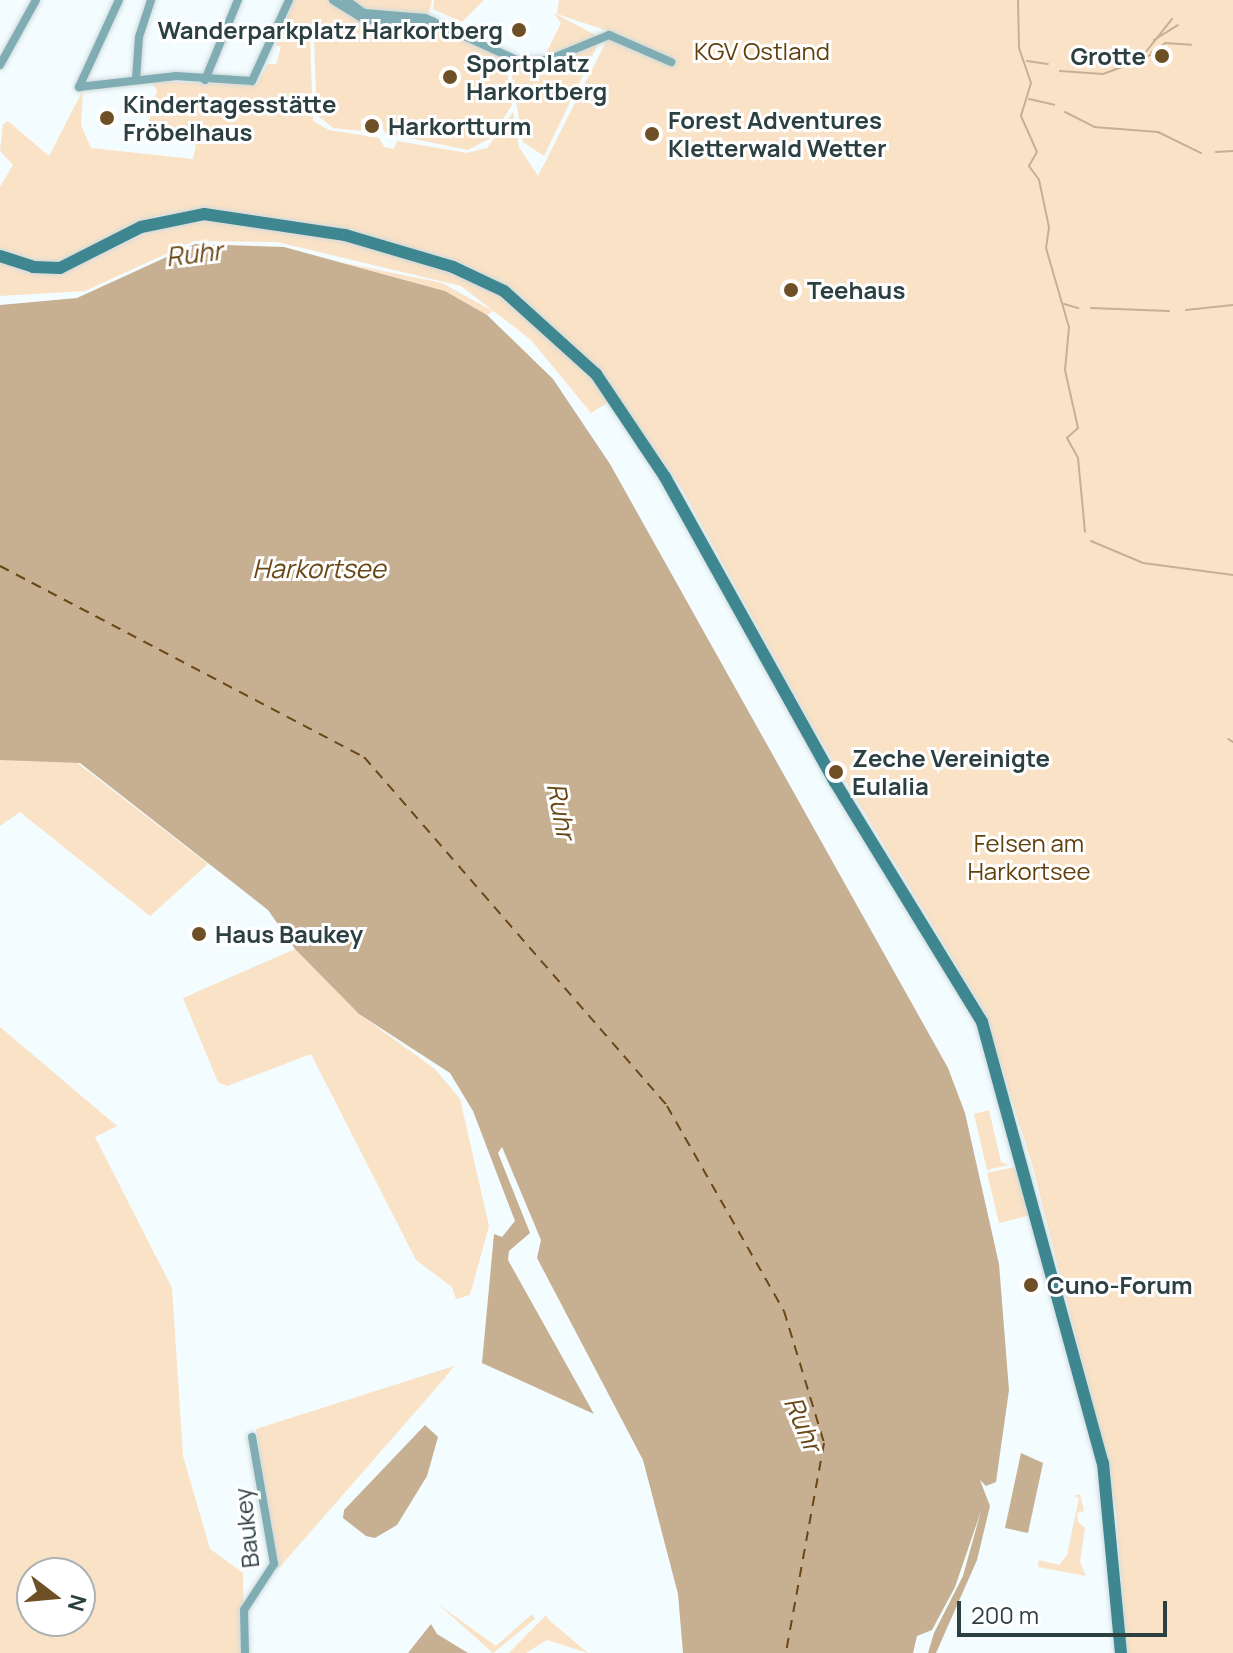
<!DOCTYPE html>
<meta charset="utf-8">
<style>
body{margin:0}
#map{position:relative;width:1233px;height:1653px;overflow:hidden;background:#f3fcfe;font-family:Manrope,sans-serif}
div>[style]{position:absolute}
.green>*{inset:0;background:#fae2c6}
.water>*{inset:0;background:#c7af92}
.stream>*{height:2px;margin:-1px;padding:0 1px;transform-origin:1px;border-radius:1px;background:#c7af92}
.ferry>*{height:2px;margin-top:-1px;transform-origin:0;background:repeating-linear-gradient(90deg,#694716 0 10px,transparent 0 18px)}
.roads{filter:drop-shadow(0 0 2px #cfdadc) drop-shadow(0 0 2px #cfdadc)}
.street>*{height:8px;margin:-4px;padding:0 4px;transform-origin:4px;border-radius:4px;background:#80adb3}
.secondary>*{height:12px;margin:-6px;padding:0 6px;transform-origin:6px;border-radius:6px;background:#3e8690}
.dots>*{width:22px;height:22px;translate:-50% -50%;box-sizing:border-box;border:4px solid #fff;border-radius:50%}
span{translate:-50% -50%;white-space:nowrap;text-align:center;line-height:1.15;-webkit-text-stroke:6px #fff;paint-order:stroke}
.poi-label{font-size:24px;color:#2c3f41;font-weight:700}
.right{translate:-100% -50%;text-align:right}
.left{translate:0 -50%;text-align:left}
.park-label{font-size:24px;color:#613f0c}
.street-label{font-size:24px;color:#2c3f41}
.water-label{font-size:26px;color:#694716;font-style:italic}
.north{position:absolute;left:16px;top:1557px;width:80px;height:80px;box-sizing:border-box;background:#fff;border:2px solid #abb2b3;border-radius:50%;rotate:106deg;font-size:22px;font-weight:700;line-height:32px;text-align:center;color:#2c3f41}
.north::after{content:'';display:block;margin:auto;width:28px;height:36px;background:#6f4f25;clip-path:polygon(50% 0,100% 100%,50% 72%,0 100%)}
.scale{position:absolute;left:957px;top:1601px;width:210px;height:36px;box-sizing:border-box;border:4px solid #2c3f41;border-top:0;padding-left:10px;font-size:24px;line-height:28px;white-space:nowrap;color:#2c3f41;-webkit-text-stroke:6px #fff;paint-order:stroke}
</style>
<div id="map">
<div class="green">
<i style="clip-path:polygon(294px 0,432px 0,425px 28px,443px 30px,505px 58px,512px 105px,491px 138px,468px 150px,385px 133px,377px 117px,361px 119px,361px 131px,333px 128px,317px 115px,314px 40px,440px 34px,310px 38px,313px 121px,329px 130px,379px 138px,384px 147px,394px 149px,397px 141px,467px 153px,487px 148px,513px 112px,519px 147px,538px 176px,611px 32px,557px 14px,559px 0,1233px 0,1233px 1653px,1127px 1653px,1116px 1511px,1092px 1401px,1032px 1164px,984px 1011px,808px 719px,682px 489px,598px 368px,503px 287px,439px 259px,196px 211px,157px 216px,67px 262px,33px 264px,0 252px,0 187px,13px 165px,0 151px,3px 124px,8px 121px,49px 156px,83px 90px,81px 125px,91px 148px,193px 159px,196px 145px,147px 129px,157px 90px,150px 81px,256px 85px,268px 64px,276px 64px,281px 47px,276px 45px)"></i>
<i style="clip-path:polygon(434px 0,484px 0,462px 22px,433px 9px)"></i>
<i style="clip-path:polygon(554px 13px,601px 38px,544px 156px,523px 142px,509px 60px,543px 59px,561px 23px)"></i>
<i style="clip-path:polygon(213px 218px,345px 238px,437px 266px,497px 293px,578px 361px,610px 401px,591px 413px,531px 340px,461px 286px,277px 242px,194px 241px,85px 291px,0 296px,0 261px,28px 273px,63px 273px,158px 227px)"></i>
<i style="clip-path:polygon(345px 263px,442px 283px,493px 311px,487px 315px,445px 291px)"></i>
<i style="clip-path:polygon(71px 758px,208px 864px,150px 916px,20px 812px,0 826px,0 760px)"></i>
<i style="clip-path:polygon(295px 949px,359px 1014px,435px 1069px,460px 1099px,489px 1226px,470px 1295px,456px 1299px,452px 1287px,416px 1260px,311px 1054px,227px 1086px,218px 1082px,183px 998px)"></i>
<i style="clip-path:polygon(evenodd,0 1027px,117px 1126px,95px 1137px,172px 1288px,183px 1456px,210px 1549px,243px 1573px,244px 1653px,0 1653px,0 1027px,32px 1573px,80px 1573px,80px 1621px,32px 1621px,32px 1573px)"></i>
<i style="clip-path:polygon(989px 1110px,1001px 1162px,1009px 1165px,987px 1170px,974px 1114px)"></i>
<i style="clip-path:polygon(1019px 1166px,1031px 1215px,999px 1223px,987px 1173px)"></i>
<i style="clip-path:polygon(454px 1366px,444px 1379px,278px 1569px,256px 1429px)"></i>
<i style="clip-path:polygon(1080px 1494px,1084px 1511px,1077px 1513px,1078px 1522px,1085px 1528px,1080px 1562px,1086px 1576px,1038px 1567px,1039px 1560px,1059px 1565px,1067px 1555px,1079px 1498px,1074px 1496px)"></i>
<i style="clip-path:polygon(438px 1604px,496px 1646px,532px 1614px,535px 1619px,493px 1653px)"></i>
<i style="clip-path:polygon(546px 1615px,549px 1620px,588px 1653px,547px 1640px,526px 1653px,509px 1653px)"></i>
</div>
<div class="water">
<i style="clip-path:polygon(195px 244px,284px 247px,445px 291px,487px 315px,553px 379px,610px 464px,948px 1068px,965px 1113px,999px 1264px,1009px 1390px,996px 1482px,986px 1486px,980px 1480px,990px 1506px,977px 1560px,936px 1653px,928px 1653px,934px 1633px,963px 1576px,981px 1511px,955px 1587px,932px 1630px,917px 1636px,913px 1653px,683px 1653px,678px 1594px,643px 1460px,537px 1258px,541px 1240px,502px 1147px,498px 1153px,530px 1233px,509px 1251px,508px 1260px,594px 1414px,482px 1363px,494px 1234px,502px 1237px,515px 1221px,473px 1111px,450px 1073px,359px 1014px,295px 949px,268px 910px,80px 763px,0 760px,0 305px,77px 298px)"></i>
<i style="clip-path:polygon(425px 1425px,438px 1437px,427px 1476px,397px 1525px,375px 1538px,366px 1536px,343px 1518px,344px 1510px)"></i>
<i style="clip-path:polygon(1021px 1453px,1043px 1463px,1028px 1533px,1005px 1528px)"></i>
<i style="clip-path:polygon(431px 1624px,437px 1634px,468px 1653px,408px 1653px)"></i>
</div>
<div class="stream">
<i style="left:1018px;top:0;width:48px;rotate:88.8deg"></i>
<i style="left:1019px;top:48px;width:37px;rotate:71deg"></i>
<i style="left:1031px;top:83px;width:34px;rotate:107deg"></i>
<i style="left:1021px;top:116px;width:39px;rotate:66deg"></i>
<i style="left:1037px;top:152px;width:16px;rotate:120deg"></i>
<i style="left:1029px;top:166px;width:17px;rotate:54deg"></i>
<i style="left:1039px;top:180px;width:48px;rotate:78deg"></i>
<i style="left:1049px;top:227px;width:21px;rotate:98deg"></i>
<i style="left:1046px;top:248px;width:82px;rotate:73.8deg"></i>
<i style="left:1069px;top:327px;width:43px;rotate:95.3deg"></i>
<i style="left:1065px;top:370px;width:59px;rotate:77.4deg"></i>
<i style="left:1078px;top:428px;width:15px;rotate:138deg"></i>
<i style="left:1067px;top:438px;width:23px;rotate:61deg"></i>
<i style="left:1078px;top:458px;width:74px;rotate:84.6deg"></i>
<i style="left:1154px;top:40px;width:28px;rotate:-32deg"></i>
<i style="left:1151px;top:52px;width:11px;rotate:34deg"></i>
<i style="left:1141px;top:58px;width:50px;rotate:-51.5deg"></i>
<i style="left:1027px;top:61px;width:21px;rotate:8deg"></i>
<i style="left:1060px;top:71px;width:43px;rotate:4deg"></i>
<i style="left:1103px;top:74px;width:46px;rotate:-20.4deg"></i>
<i style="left:1146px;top:58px;width:24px;rotate:-38deg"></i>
<i style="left:1165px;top:43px;width:26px;rotate:4deg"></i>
<i style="left:1029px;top:99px;width:26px;rotate:13deg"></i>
<i style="left:1065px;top:112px;width:33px;rotate:27deg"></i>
<i style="left:1094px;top:127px;width:64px;rotate:4.5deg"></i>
<i style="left:1158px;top:132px;width:48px;rotate:26deg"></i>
<i style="left:1216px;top:152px;width:17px;rotate:-3deg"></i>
<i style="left:1064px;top:304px;width:15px;rotate:16deg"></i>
<i style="left:1091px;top:308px;width:78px;rotate:2.2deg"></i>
<i style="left:1186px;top:310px;width:47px;rotate:-6.1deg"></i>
<i style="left:1091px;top:541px;width:56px;rotate:22.9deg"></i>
<i style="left:1143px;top:563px;width:91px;rotate:7.6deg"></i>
<i style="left:1228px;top:739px;width:6px;rotate:31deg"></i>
</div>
<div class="ferry">
<i style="left:0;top:566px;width:411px;rotate:27.7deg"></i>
<i style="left:364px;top:757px;width:462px;rotate:49deg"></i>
<i style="left:667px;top:1106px;width:236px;rotate:60.3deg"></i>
<i style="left:784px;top:1311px;width:138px;rotate:73.1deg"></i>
<i style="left:824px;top:1443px;width:213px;rotate:100.3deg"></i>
</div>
<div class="roads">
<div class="street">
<i style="left:119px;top:0;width:96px;rotate:114.7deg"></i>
<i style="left:79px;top:87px;width:98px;rotate:-6.5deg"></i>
<i style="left:176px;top:76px;width:76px;rotate:3.8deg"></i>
<i style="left:252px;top:81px;width:89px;rotate:-65.4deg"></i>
<i style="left:333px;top:0;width:38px;rotate:32deg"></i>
<i style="left:365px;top:20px;width:67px;rotate:0.9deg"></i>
<i style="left:346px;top:0;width:22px;rotate:36deg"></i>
<i style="left:364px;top:13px;width:61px;rotate:4.7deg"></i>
<i style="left:425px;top:18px;width:103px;rotate:24.6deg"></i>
<i style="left:519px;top:61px;width:29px;rotate:-2deg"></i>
<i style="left:548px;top:60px;width:66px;rotate:-22.3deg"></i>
<i style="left:609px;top:35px;width:68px;rotate:23.5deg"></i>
<i style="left:0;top:65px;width:74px;rotate:-61deg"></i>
<i style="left:136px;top:79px;width:42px;rotate:-85.9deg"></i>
<i style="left:139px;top:37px;width:39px;rotate:-72deg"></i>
<i style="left:205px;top:80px;width:87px;rotate:-67.6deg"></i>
<i style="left:245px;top:1653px;width:43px;rotate:-91.3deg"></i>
<i style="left:244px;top:1610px;width:55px;rotate:-56.9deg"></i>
<i style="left:274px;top:1564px;width:129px;rotate:-99.8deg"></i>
</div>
<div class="secondary">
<i style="left:0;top:256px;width:35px;rotate:18deg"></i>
<i style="left:33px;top:267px;width:27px;rotate:2deg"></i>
<i style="left:60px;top:268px;width:91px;rotate:-26.8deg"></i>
<i style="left:141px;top:227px;width:64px;rotate:-11.7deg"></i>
<i style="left:204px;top:214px;width:143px;rotate:8.5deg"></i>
<i style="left:345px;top:235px;width:113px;rotate:16.5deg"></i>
<i style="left:453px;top:267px;width:56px;rotate:25.2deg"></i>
<i style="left:504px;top:291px;width:124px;rotate:42.1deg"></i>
<i style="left:596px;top:374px;width:124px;rotate:56.2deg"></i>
<i style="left:665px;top:477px;width:349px;rotate:60.9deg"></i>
<i style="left:835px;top:782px;width:281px;rotate:58.5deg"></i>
<i style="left:982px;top:1022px;width:457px;rotate:74.7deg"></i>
<i style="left:1103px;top:1463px;width:191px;rotate:84.6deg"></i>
</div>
</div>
<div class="dots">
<i style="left:519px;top:30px;background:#6f4f25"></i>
<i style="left:1162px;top:56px;background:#6f4f25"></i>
<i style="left:450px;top:77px;background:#6f4f25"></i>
<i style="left:107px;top:118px;background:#6f4f25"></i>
<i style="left:372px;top:126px;background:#6f4f25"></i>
<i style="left:652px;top:134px;background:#6f4f25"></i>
<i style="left:791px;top:290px;background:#6f4f25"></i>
<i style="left:836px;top:772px;background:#6f4f25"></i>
<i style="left:199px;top:934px;background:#6f4f25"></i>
<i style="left:1031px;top:1285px;background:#6f4f25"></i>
</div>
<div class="poi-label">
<span class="right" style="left:503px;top:30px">Wanderparkplatz Harkortberg</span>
<span class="right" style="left:1146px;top:56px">Grotte</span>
<span class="left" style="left:466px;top:77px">Sportplatz<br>Harkortberg</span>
<span class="left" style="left:123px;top:118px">Kindertagesstätte<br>Fröbelhaus</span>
<span class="left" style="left:668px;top:134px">Forest Adventures<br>Kletterwald Wetter</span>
<span class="left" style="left:388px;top:126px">Harkortturm</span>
<span class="left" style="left:807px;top:290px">Teehaus</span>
<span class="left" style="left:852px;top:772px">Zeche Vereinigte<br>Eulalia</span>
<span class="left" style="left:215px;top:934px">Haus Baukey</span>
<span class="left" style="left:1047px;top:1285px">Cuno-Forum</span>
</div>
<div class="park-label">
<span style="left:762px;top:51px">KGV Ostland</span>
<span style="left:1029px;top:857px">Felsen am<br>Harkortsee</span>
</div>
<div class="street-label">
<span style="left:246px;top:1528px;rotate:-96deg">Baukey</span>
</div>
<div class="water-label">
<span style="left:194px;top:254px;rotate:-7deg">Ruhr</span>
<span style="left:319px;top:569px">Harkortsee</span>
<span style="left:561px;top:811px;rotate:79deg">Ruhr</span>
<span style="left:803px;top:1424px;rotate:67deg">Ruhr</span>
</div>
<div class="north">N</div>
<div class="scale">200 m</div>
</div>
